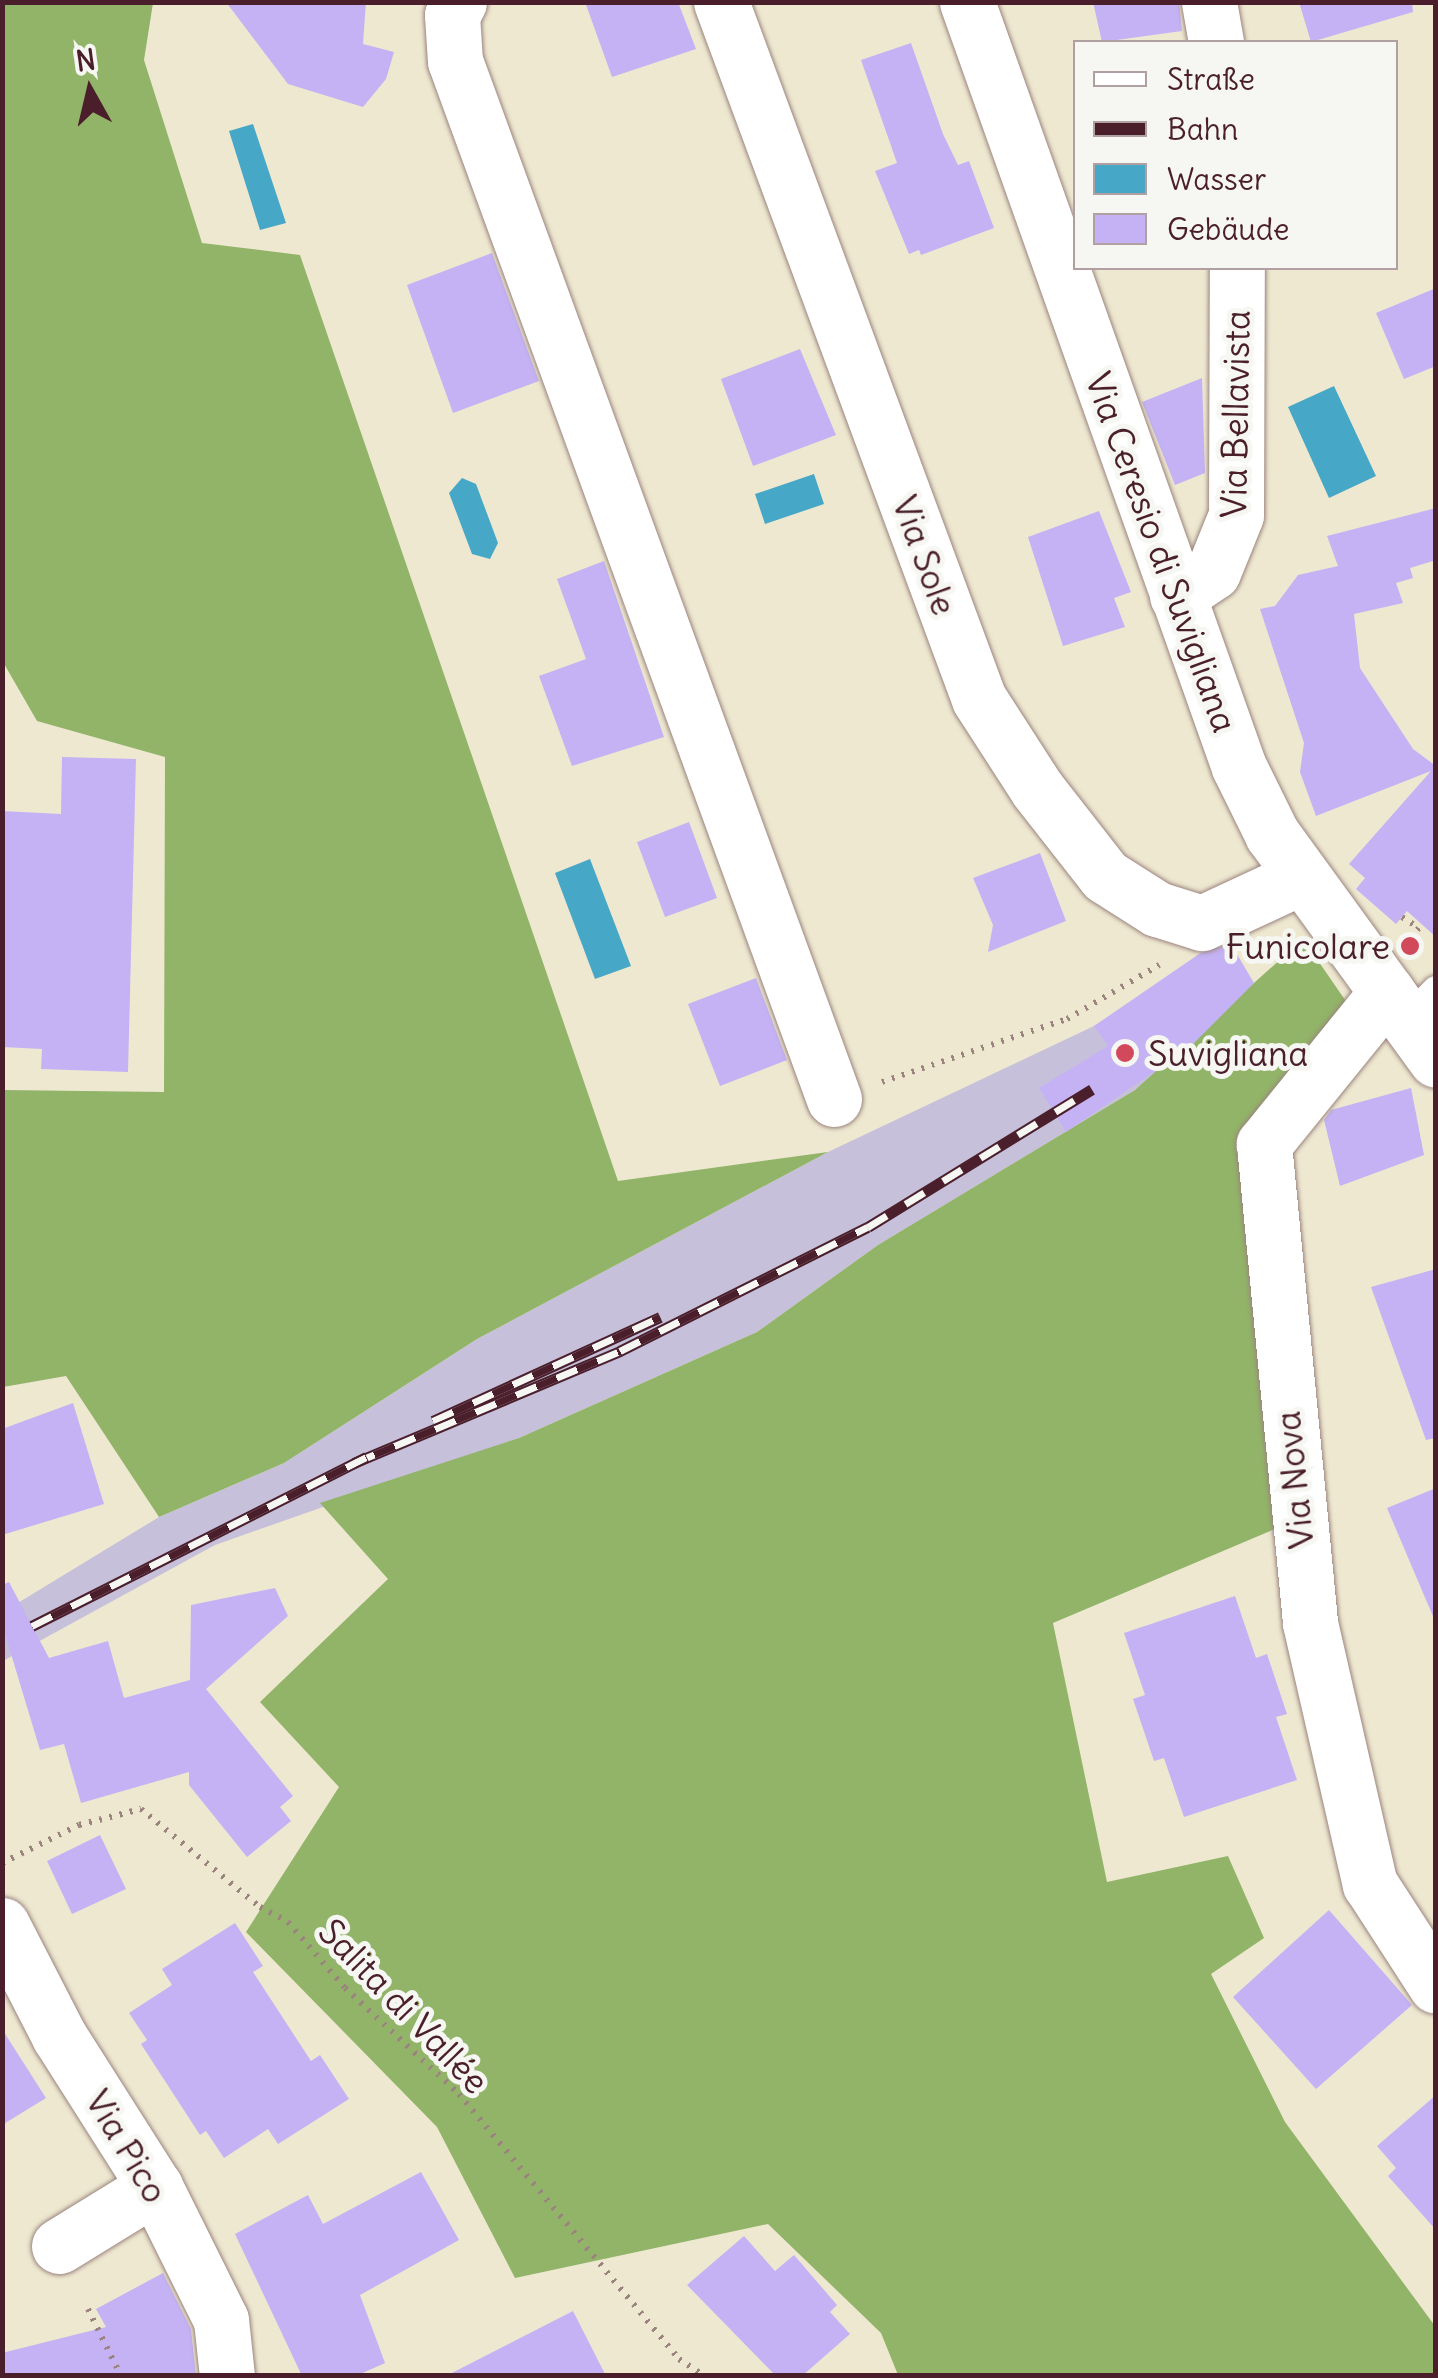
<!DOCTYPE html>
<meta charset="utf-8">
<style>
body{margin:0}
#map{position:relative;width:1438px;height:2378px;overflow:hidden;background:#eee8d1;font-family:Delius,sans-serif}
div>[style]{position:absolute}
.industrial>*{inset:0;background:#c6c0da}
.forest>*{inset:0;background:#91b468}
.water>*{inset:0;background:#47a7c7}
.building>*{inset:0;background:#c4b2f4}
.path>*{height:6px;margin-top:-3px;transform-origin:0;background:repeating-linear-gradient(90deg,#9c847e 0 2.5px,transparent 0 10.5px)}
.roads{filter:drop-shadow(0 0 2px #9c847e) drop-shadow(0 0 2px #9c847e)}
.lane>*{height:28px;margin:-14px;padding:0 14px;transform-origin:14px;border-radius:14px;background:#fff}
.street>*{height:55px;margin:-27.5px;padding:0 27.5px;transform-origin:27.5px;border-radius:27.5px;background:#fff}
.secondary>*{height:55px;margin:-27.5px;padding:0 27.5px;transform-origin:27.5px;border-radius:27.5px;background:#fff}
.rail>*{height:11px;margin-top:-5.5px;transform-origin:0;background:repeating-linear-gradient(90deg,#f6f6f2 0 22px,#4a1f2b 0 44px);box-sizing:border-box;border-block:2px solid #4a1f2b}
.dots>*{width:28px;height:28px;translate:-50% -50%;box-sizing:border-box;border:5px solid #f6f6f2;border-radius:50%}
span{translate:-50% -50%;white-space:nowrap;text-align:center;line-height:1.15;-webkit-text-stroke:10px #f6f6f2;paint-order:stroke}
.street-label{font-size:35px;color:#4a1f2b}
.poi-label{font-size:35px;color:#4a1f2b}
.right{translate:-100% -50%;text-align:right}
.left{translate:0 -50%;text-align:left}
.frame{position:absolute;inset:0;border:5px solid #4a1f2b;pointer-events:none}
.legend{position:absolute;left:1073px;top:40px;width:325px;height:230px;box-sizing:border-box;background:#f6f6f2;border:2px solid #b1a0a2;margin:0;padding:12px 18px;list-style:none;font-size:30px;color:#4a1f2b}
.legend li{display:flex;align-items:center;gap:20px;height:50px}
.legend b{width:50px;border:2px solid #b1a0a2}
.north{position:absolute;left:40px;top:40px;width:100px;height:100px;-webkit-text-stroke:8px #f6f6f2;paint-order:stroke;rotate:352deg;font-size:28px;font-weight:700;line-height:40px;text-align:center;color:#4a1f2b}
.north::after{content:'';display:block;margin:auto;width:35px;height:45px;background:#4a1f2b;clip-path:polygon(50% 0,100% 100%,50% 72%,0 100%)}
</style>
<div id="map">
<div class="industrial">
<i style="clip-path:polygon(1159px 986px,1194px 1043px,1135px 1090px,878px 1245px,757px 1332px,519px 1438px,215px 1545px,3px 1661px,3px 1612px,159px 1517px,284px 1463px,477px 1339px,828px 1152px,1094px 1026px)"></i>
</div>
<div class="forest">
<i style="clip-path:polygon(3px 2px,153px 3px,144px 60px,202px 243px,300px 255px,618px 1181px,828px 1152px,477px 1339px,284px 1463px,159px 1517px,66px 1376px,3px 1387px,3px 1090px,164px 1092px,165px 757px,37px 721px,3px 662px)"></i>
<i style="clip-path:polygon(1303px 939px,1352px 1010px,1264px 1145px,1296px 1520px,1053px 1623px,1107px 1882px,1228px 1856px,1264px 1938px,1211px 1974px,1285px 2122px,1435px 2326px,1435px 2375px,898px 2375px,881px 2333px,768px 2224px,515px 2278px,437px 2127px,246px 1932px,339px 1787px,260px 1702px,388px 1579px,320px 1503px,519px 1438px,757px 1332px,878px 1245px,1135px 1090px)"></i>
</div>
<div class="water">
<i style="clip-path:polygon(253px 124px,286px 223px,260px 230px,229px 131px)"></i>
<i style="clip-path:polygon(1334px 386px,1376px 476px,1329px 498px,1288px 407px)"></i>
<i style="clip-path:polygon(814px 474px,824px 504px,765px 524px,755px 494px)"></i>
<i style="clip-path:polygon(462px 478px,476px 484px,498px 543px,490px 559px,472px 554px,449px 493px)"></i>
<i style="clip-path:polygon(590px 859px,631px 966px,595px 979px,555px 873px)"></i>
</div>
<div class="building">
<i style="clip-path:polygon(226px 2px,366px 2px,363px 44px,394px 52px,386px 79px,363px 107px,288px 84px)"></i>
<i style="clip-path:polygon(585px 2px,678px 2px,696px 49px,612px 77px)"></i>
<i style="clip-path:polygon(1093px 2px,1179px 2px,1182px 31px,1102px 42px)"></i>
<i style="clip-path:polygon(1299px 2px,1412px 2px,1413px 12px,1311px 42px)"></i>
<i style="clip-path:polygon(911px 43px,943px 134px,958px 165px,969px 161px,994px 228px,921px 255px,919px 250px,909px 254px,875px 171px,897px 163px,861px 60px)"></i>
<i style="clip-path:polygon(492px 253px,539px 381px,453px 413px,407px 285px)"></i>
<i style="clip-path:polygon(1436px 288px,1436px 366px,1404px 379px,1376px 313px)"></i>
<i style="clip-path:polygon(800px 349px,836px 435px,753px 466px,721px 379px)"></i>
<i style="clip-path:polygon(1202px 378px,1205px 473px,1175px 485px,1142px 402px)"></i>
<i style="clip-path:polygon(1436px 508px,1436px 560px,1410px 568px,1413px 578px,1396px 583px,1403px 603px,1354px 614px,1360px 668px,1413px 749px,1436px 766px,1436px 937px,1407px 911px,1396px 924px,1356px 889px,1365px 878px,1349px 864px,1431px 771px,1316px 816px,1300px 772px,1304px 743px,1260px 609px,1275px 606px,1298px 575px,1338px 566px,1327px 536px)"></i>
<i style="clip-path:polygon(1099px 511px,1131px 592px,1114px 598px,1125px 627px,1063px 646px,1028px 537px)"></i>
<i style="clip-path:polygon(604px 561px,664px 737px,572px 766px,539px 676px,586px 659px,557px 579px)"></i>
<i style="clip-path:polygon(62px 757px,136px 759px,128px 1072px,41px 1069px,42px 1049px,2px 1047px,2px 811px,61px 814px)"></i>
<i style="clip-path:polygon(689px 822px,717px 898px,665px 917px,637px 842px)"></i>
<i style="clip-path:polygon(1040px 853px,1066px 921px,988px 952px,993px 925px,973px 878px)"></i>
<i style="clip-path:polygon(1231px 944px,1254px 983px,1189px 1048px,1066px 1132px,1039px 1088px,1108px 1046px,1094px 1026px,1202px 952px)"></i>
<i style="clip-path:polygon(756px 978px,787px 1060px,720px 1086px,688px 1004px)"></i>
<i style="clip-path:polygon(1411px 1088px,1424px 1155px,1340px 1186px,1324px 1120px,1331px 1110px)"></i>
<i style="clip-path:polygon(1436px 1269px,1436px 1438px,1426px 1440px,1371px 1287px)"></i>
<i style="clip-path:polygon(73px 1403px,104px 1504px,2px 1535px,2px 1429px)"></i>
<i style="clip-path:polygon(1436px 1488px,1436px 1621px,1435px 1621px,1387px 1508px)"></i>
<i style="clip-path:polygon(9px 1582px,49px 1658px,108px 1641px,124px 1698px,190px 1680px,191px 1605px,275px 1588px,288px 1616px,206px 1689px,293px 1796px,280px 1807px,291px 1821px,247px 1857px,189px 1785px,189px 1772px,81px 1803px,64px 1744px,40px 1750px,2px 1624px,2px 1585px)"></i>
<i style="clip-path:polygon(1235px 1596px,1256px 1658px,1267px 1654px,1287px 1714px,1276px 1717px,1297px 1780px,1184px 1817px,1164px 1758px,1154px 1761px,1133px 1699px,1145px 1695px,1124px 1633px)"></i>
<i style="clip-path:polygon(100px 1835px,126px 1889px,72px 1914px,47px 1861px)"></i>
<i style="clip-path:polygon(1329px 1910px,1412px 2005px,1316px 2089px,1233px 1997px)"></i>
<i style="clip-path:polygon(235px 1923px,263px 1966px,253px 1972px,311px 2061px,320px 2055px,349px 2099px,278px 2144px,268px 2129px,224px 2158px,206px 2131px,200px 2135px,141px 2044px,147px 2040px,129px 2013px,172px 1985px,162px 1969px)"></i>
<i style="clip-path:polygon(2px 2029px,46px 2098px,2px 2125px)"></i>
<i style="clip-path:polygon(1436px 2095px,1436px 2230px,1388px 2176px,1396px 2168px,1377px 2146px)"></i>
<i style="clip-path:polygon(421px 2172px,459px 2240px,360px 2295px,385px 2363px,356px 2376px,302px 2376px,235px 2234px,308px 2195px,323px 2224px)"></i>
<i style="clip-path:polygon(744px 2236px,775px 2271px,794px 2255px,837px 2305px,830px 2312px,850px 2334px,802px 2376px,776px 2376px,687px 2285px)"></i>
<i style="clip-path:polygon(163px 2273px,191px 2329px,196px 2376px,2px 2376px,2px 2353px,106px 2327px,96px 2309px)"></i>
<i style="clip-path:polygon(573px 2311px,606px 2376px,446px 2376px)"></i>
</div>
<div class="path">
<i style="left:1402px;top:917px;width:20px;rotate:33deg"></i>
<i style="left:1419px;top:928px;width:14px;rotate:135deg"></i>
<i style="left:882px;top:1082px;width:195px;rotate:-18.8deg"></i>
<i style="left:1067px;top:1019px;width:107px;rotate:-30.4deg"></i>
<i style="left:2px;top:1863px;width:86px;rotate:-26.3deg"></i>
<i style="left:79px;top:1825px;width:64px;rotate:-14.5deg"></i>
<i style="left:141px;top:1809px;width:154px;rotate:39.5deg"></i>
<i style="left:260px;top:1907px;width:32px;rotate:28deg"></i>
<i style="left:288px;top:1922px;width:87px;rotate:49.2deg"></i>
<i style="left:345px;top:1988px;width:156px;rotate:42.9deg"></i>
<i style="left:459px;top:2094px;width:344px;rotate:50.3deg"></i>
<i style="left:679px;top:2359px;width:30px;rotate:34deg"></i>
<i style="left:88px;top:2309px;width:75px;rotate:63.8deg"></i>
</div>
<div class="roads">
<div class="lane">
<i style="left:1408px;top:1019px;width:40px;rotate:-46deg"></i>
</div>
<div class="street">
<i style="left:459px;top:2px;width:15px;rotate:118deg"></i>
<i style="left:452px;top:15px;width:46px;rotate:86.3deg"></i>
<i style="left:455px;top:61px;width:1105px;rotate:69.94deg"></i>
<i style="left:721px;top:2px;width:743px;rotate:69.69deg"></i>
<i style="left:979px;top:699px;width:107px;rotate:57.2deg"></i>
<i style="left:1037px;top:789px;width:110px;rotate:52deg"></i>
<i style="left:1105px;top:876px;width:62px;rotate:32.4deg"></i>
<i style="left:1157px;top:909px;width:47px;rotate:17.3deg"></i>
<i style="left:1202px;top:923px;width:109px;rotate:-24.9deg"></i>
<i style="left:1209px;top:2px;width:41px;rotate:80.1deg"></i>
<i style="left:1177px;top:596px;width:43px;rotate:-33.7deg"></i>
<i style="left:1213px;top:572px;width:61px;rotate:-68deg"></i>
<i style="left:1236px;top:515px;width:247px;rotate:-89.8deg"></i>
<i style="left:1387px;top:992px;width:196px;rotate:129deg"></i>
<i style="left:1264px;top:1144px;width:481px;rotate:84.5deg"></i>
<i style="left:1310px;top:1623px;width:268px;rotate:77.1deg"></i>
<i style="left:1370px;top:1884px;width:121px;rotate:57.1deg"></i>
<i style="left:2px;top:1925px;width:125px;rotate:62.8deg"></i>
<i style="left:59px;top:2036px;width:179px;rotate:57.6deg"></i>
<i style="left:155px;top:2187px;width:148px;rotate:63.6deg"></i>
<i style="left:221px;top:2320px;width:56px;rotate:83.9deg"></i>
<i style="left:59px;top:2246px;width:113px;rotate:-31.6deg"></i>
</div>
<div class="secondary">
<i style="left:967px;top:2px;width:812px;rotate:70.43deg"></i>
<i style="left:1239px;top:767px;width:75px;rotate:63.8deg"></i>
<i style="left:1272px;top:834px;width:279px;rotate:54deg"></i>
</div>
</div>
<div class="rail">
<i style="left:433px;top:1421px;width:250px;rotate:-24.6deg"></i>
<i style="left:354px;top:1463px;width:289px;rotate:-22.8deg"></i>
<i style="left:620px;top:1351px;width:277px;rotate:-26.6deg"></i>
<i style="left:868px;top:1227px;width:263px;rotate:-31.6deg"></i>
<i style="left:32px;top:1626px;width:375px;rotate:-26.8deg"></i>
</div>
<div class="dots">
<i style="left:1410px;top:946px;background:#d1495b"></i>
<i style="left:1125px;top:1053px;background:#d1495b"></i>
</div>
<div class="street-label">
<span style="left:1235px;top:414px;rotate:-89deg">Via Bellavista</span>
<span style="left:1162px;top:552px;rotate:70deg">Via Ceresio di Suvigliana</span>
<span style="left:925px;top:555px;rotate:70deg">Via Sole</span>
<span style="left:1294px;top:1480px;rotate:-96deg">Via Nova</span>
<span style="left:404px;top:2006px;rotate:46deg">Salita di Vallée</span>
<span style="left:127px;top:2146px;rotate:59deg">Via Pico</span>
</div>
<div class="poi-label">
<span class="right" style="left:1390px;top:946px">Funicolare</span>
<span class="left" style="left:1148px;top:1053px">Suvigliana</span>
</div>
<div class="frame"></div>
<ul class="legend">
<li><b style="height:12px;background:#fff"></b>Straße</li>
<li><b style="height:12px;background:#4a1f2b"></b>Bahn</li>
<li><b style="height:28px;background:#47a7c7"></b>Wasser</li>
<li><b style="height:28px;background:#c4b2f4"></b>Gebäude</li>
</ul>
<div class="north">N</div>
</div>
